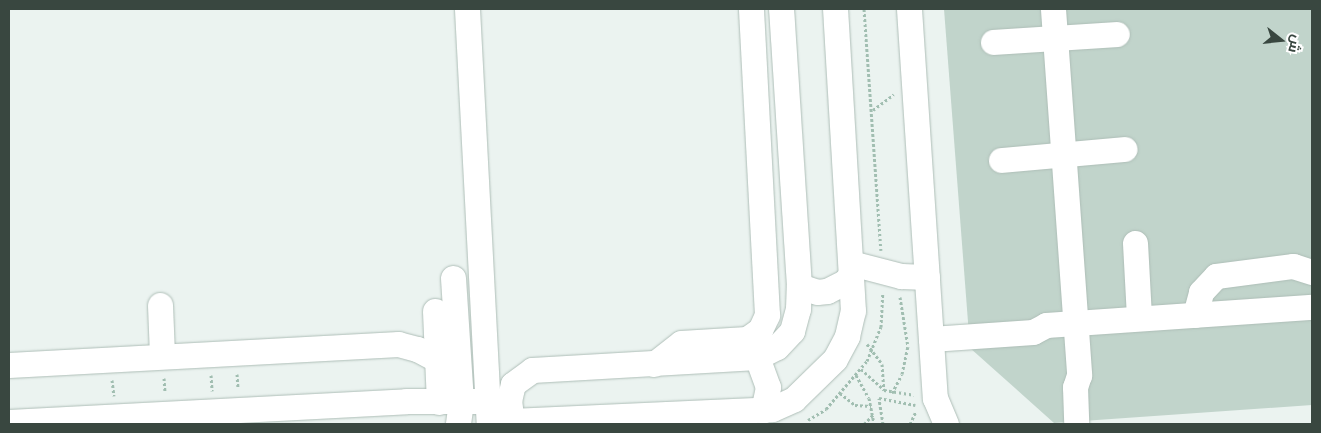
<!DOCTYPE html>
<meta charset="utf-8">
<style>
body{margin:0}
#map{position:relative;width:1321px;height:433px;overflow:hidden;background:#ebf3f0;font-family:Manrope,Cairo,sans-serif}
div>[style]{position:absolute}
.building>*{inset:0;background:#c1d4cb}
.path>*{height:3px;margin-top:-1.5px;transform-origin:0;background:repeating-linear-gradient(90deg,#a1beb1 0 2.5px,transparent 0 5px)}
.roads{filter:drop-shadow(0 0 1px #aebeb7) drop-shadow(0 0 1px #aebeb7)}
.minor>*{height:25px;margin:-12.5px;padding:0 12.5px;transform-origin:12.5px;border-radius:12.5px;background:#fff}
span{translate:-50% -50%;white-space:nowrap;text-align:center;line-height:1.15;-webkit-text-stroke:4px #fff;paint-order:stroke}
.frame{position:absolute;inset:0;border:10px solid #394740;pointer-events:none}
.north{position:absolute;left:1256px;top:15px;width:50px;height:50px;-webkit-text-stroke:4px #fff;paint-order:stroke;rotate:106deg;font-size:14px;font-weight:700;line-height:20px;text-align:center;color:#394740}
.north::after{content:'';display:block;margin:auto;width:18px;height:22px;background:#394740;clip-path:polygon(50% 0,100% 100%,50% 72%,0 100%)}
</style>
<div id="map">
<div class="building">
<i style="clip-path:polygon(944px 9px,1312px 9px,1312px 405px,1054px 423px,970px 348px)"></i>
</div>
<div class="path">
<i style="left:864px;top:9px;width:242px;rotate:86deg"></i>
<i style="left:873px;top:110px;width:26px;rotate:-37deg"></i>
<i style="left:900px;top:297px;width:51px;rotate:80.9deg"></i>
<i style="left:867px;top:344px;width:25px;rotate:53deg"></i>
<i style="left:882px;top:364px;width:26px;rotate:86deg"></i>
<i style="left:861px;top:369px;width:31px;rotate:42deg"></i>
<i style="left:884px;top:390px;width:30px;rotate:9deg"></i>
<i style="left:237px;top:374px;width:14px;rotate:86deg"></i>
<i style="left:211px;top:375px;width:16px;rotate:86deg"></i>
<i style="left:856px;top:375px;width:26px;rotate:61deg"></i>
<i style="left:869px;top:398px;width:26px;rotate:79deg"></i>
<i style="left:164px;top:378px;width:14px;rotate:86deg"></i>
<i style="left:112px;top:380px;width:16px;rotate:83deg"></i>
<i style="left:840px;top:393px;width:19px;rotate:39deg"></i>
<i style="left:855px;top:405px;width:16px;rotate:4deg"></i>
<i style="left:892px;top:393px;width:21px;rotate:-62deg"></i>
<i style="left:902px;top:374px;width:29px;rotate:-78deg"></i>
<i style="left:808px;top:420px;width:21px;rotate:-31deg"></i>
<i style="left:826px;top:409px;width:63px;rotate:-49.5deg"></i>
<i style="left:867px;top:361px;width:37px;rotate:-68deg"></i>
<i style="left:881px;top:327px;width:33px;rotate:-87deg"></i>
<i style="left:864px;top:424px;width:13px;rotate:-45deg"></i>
<i style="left:883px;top:424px;width:26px;rotate:-99deg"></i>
<i style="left:879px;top:398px;width:37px;rotate:11deg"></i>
<i style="left:910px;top:424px;width:14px;rotate:-65deg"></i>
</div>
<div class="roads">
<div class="minor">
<i style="left:467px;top:9px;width:416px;rotate:87deg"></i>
<i style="left:909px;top:9px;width:390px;rotate:86.2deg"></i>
<i style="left:935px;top:398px;width:28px;rotate:67deg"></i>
<i style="left:1053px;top:9px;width:367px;rotate:85.9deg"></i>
<i style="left:1079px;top:375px;width:13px;rotate:108deg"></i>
<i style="left:1075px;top:387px;width:37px;rotate:88deg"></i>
<i style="left:993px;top:42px;width:124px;rotate:-3.7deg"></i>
<i style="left:1001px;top:160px;width:124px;rotate:-5.1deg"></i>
<i style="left:1135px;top:243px;width:75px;rotate:86.9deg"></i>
<i style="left:851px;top:263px;width:52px;rotate:14.6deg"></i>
<i style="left:901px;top:276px;width:26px;rotate:2deg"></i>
<i style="left:453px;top:278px;width:124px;rotate:86.3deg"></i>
<i style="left:461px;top:402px;width:22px;rotate:98deg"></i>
<i style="left:799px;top:286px;width:19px;rotate:18deg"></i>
<i style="left:817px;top:292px;width:10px;rotate:-6deg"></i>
<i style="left:827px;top:291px;width:20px;rotate:-27deg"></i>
<i style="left:845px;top:282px;width:10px;rotate:-53deg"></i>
<i style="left:160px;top:305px;width:50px;rotate:87.7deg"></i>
<i style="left:435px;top:311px;width:91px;rotate:87.5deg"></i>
<i style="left:1195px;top:315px;width:24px;rotate:-75deg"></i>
<i style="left:1201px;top:292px;width:22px;rotate:-47deg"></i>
<i style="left:1216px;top:276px;width:78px;rotate:-7.4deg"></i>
<i style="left:1293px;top:266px;width:20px;rotate:18deg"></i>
<i style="left:931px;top:339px;width:102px;rotate:-3.9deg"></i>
<i style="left:1033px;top:332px;width:15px;rotate:-28deg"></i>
<i style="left:1046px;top:325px;width:267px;rotate:-3.9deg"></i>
<i style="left:757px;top:357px;width:32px;rotate:70deg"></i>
<i style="left:768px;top:387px;width:24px;rotate:102deg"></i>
<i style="left:654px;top:364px;width:34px;rotate:-38deg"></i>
<i style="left:681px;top:343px;width:66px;rotate:-3.5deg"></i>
<i style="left:747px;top:339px;width:16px;rotate:-35deg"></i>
<i style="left:760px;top:330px;width:17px;rotate:-65deg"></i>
<i style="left:767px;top:315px;width:306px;rotate:-93deg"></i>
<i style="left:9px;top:365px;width:390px;rotate:-3.1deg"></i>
<i style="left:398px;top:344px;width:20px;rotate:15deg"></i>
<i style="left:417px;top:349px;width:24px;rotate:28deg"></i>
<i style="left:511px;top:421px;width:261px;rotate:-2.6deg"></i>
<i style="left:772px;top:409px;width:24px;rotate:-24deg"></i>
<i style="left:794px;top:399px;width:57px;rotate:-44.3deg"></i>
<i style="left:835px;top:359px;width:26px;rotate:-62deg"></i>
<i style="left:847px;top:336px;width:26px;rotate:-77deg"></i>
<i style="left:853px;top:311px;width:303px;rotate:-93.4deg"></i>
<i style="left:9px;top:422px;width:398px;rotate:-3deg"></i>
<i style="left:406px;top:401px;width:103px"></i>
<i style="left:512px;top:424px;width:23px;rotate:-97deg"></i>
<i style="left:509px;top:401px;width:17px;rotate:-77deg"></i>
<i style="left:513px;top:384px;width:24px;rotate:-36deg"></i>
<i style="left:532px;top:370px;width:225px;rotate:-3.3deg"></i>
<i style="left:757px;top:357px;width:22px;rotate:-27deg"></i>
<i style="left:777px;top:347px;width:22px;rotate:-47deg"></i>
<i style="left:792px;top:331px;width:23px;rotate:-75deg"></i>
<i style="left:798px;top:309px;width:23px;rotate:-88deg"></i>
<i style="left:799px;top:286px;width:278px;rotate:-93.7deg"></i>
</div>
</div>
<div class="frame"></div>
<div class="north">ش</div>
</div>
